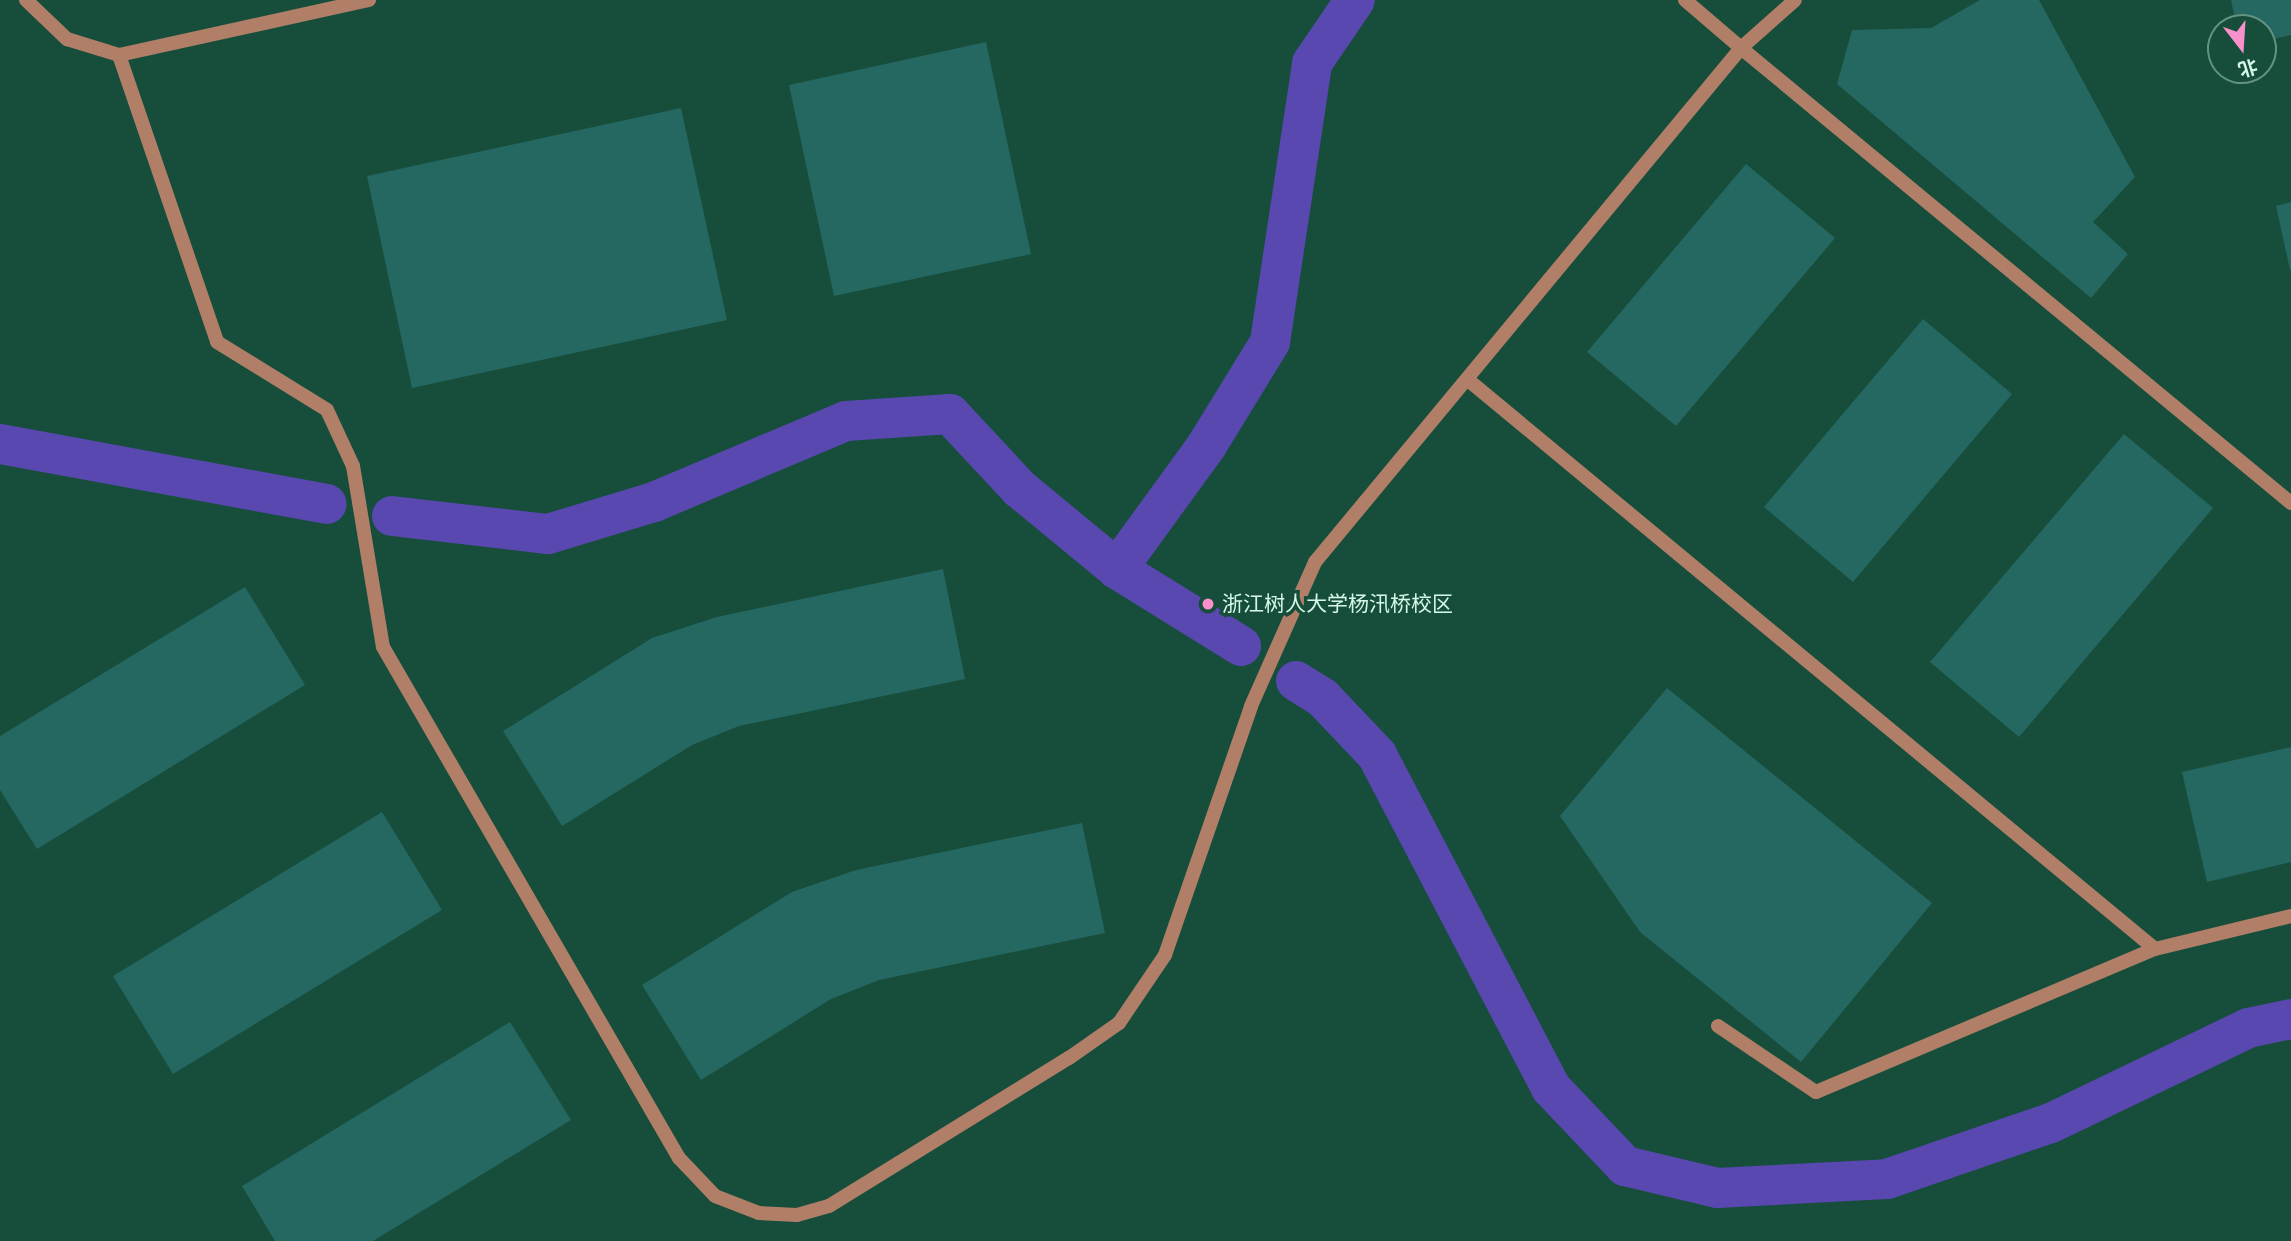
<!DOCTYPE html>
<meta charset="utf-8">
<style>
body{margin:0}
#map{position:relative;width:2291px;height:1241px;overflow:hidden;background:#174e3b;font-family:Montserrat,"Noto Sans SC",sans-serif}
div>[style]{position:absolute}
.canal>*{height:40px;margin:-20px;padding:0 20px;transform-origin:20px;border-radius:20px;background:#5848af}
.building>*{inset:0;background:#256761}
.lane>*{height:14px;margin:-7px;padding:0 7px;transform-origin:7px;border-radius:7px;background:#b17f68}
.street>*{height:14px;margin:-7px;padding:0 7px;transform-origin:7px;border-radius:7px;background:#b17f68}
.dots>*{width:19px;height:19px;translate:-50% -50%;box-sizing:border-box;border:4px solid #174e3b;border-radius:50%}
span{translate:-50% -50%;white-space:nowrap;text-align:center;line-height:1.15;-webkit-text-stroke:7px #174e3b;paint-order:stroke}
.poi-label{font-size:21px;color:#d4f7e7}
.left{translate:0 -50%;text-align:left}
.north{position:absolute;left:2207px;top:14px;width:70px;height:70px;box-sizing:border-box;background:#174e3b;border:2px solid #639280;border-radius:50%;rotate:163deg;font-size:19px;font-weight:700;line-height:28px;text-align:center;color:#d4f7e7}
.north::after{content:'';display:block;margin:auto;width:24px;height:32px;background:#f890cb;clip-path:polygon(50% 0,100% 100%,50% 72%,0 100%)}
</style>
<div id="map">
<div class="canal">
<i style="left:0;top:444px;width:332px;rotate:10.4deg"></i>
<i style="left:392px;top:516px;width:157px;rotate:6.6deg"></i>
<i style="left:548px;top:534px;width:111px;rotate:-16.8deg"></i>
<i style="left:654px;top:502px;width:208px;rotate:-22.9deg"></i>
<i style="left:846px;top:421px;width:104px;rotate:-3.9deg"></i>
<i style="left:950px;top:414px;width:103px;rotate:47deg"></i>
<i style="left:1020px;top:489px;width:126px;rotate:39.5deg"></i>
<i style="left:1117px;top:569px;width:146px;rotate:31.8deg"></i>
<i style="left:1117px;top:569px;width:153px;rotate:-54deg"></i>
<i style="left:1207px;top:445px;width:121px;rotate:-58.5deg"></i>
<i style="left:1270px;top:342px;width:282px;rotate:-81.4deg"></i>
<i style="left:1312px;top:63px;width:76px;rotate:-55.7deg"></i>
<i style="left:1296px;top:681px;width:31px;rotate:32deg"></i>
<i style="left:1322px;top:697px;width:80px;rotate:46.5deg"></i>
<i style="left:1377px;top:755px;width:376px;rotate:62.4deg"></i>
<i style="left:1551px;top:1088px;width:108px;rotate:46.5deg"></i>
<i style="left:1625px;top:1166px;width:95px;rotate:13.4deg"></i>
<i style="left:1717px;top:1188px;width:170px;rotate:-3deg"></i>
<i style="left:1887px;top:1179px;width:173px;rotate:-18.9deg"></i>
<i style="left:2051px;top:1123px;width:219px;rotate:-25.7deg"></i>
<i style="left:2248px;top:1028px;width:44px;rotate:-11.8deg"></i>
</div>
<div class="building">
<i style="clip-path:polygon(1980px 0,2039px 0,2135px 177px,2093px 222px,2128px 254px,2091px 298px,1837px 84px,1852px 30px,1931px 28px)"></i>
<i style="clip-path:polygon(2231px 0,2291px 0,2291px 35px,2263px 41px,2263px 28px,2237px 28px)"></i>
<i style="clip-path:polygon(986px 42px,1031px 254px,834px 296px,789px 85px)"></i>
<i style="clip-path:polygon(681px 108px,727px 320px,412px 388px,367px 176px)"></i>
<i style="clip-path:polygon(1746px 164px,1835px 238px,1676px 426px,1587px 352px)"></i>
<i style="clip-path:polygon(2291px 202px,2291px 270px,2290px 270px,2276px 206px)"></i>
<i style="clip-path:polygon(1923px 319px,2012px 394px,1853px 582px,1764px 507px)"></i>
<i style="clip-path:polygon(2124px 434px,2213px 508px,2019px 737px,1930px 662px)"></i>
<i style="clip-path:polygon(943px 569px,965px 679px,739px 726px,692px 745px,562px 826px,503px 731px,652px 638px,717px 617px)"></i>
<i style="clip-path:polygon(245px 587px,305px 685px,37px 849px,0 790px,0 736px)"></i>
<i style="clip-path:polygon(1667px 688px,1932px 903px,1801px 1062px,1640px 932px,1560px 816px)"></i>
<i style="clip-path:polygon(2291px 747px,2291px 862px,2207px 882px,2182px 772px)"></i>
<i style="clip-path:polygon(382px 812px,442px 910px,173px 1074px,113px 976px)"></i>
<i style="clip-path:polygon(1082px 823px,1105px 933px,879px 980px,831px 999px,701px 1080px,642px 985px,792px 892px,856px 870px)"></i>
<i style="clip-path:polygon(510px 1022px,571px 1120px,373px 1241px,275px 1241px,242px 1186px)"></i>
</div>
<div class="lane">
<i style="left:1741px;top:48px;width:714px;rotate:39.6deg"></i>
</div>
<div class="street">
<i style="left:26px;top:0;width:57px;rotate:43.6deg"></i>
<i style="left:67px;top:39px;width:54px;rotate:17.1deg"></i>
<i style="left:119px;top:55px;width:256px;rotate:-12.4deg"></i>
<i style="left:1685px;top:0;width:74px;rotate:40.6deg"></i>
<i style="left:119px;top:55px;width:303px;rotate:71.1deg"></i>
<i style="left:217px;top:342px;width:129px;rotate:31.7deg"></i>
<i style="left:327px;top:410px;width:62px;rotate:65.1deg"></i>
<i style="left:353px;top:466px;width:183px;rotate:80.6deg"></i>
<i style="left:383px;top:647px;width:591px;rotate:59.92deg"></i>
<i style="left:679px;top:1158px;width:52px;rotate:46.5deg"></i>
<i style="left:715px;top:1196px;width:47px;rotate:21.1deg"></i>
<i style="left:759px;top:1213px;width:38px;rotate:3deg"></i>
<i style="left:797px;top:1215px;width:33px;rotate:-16deg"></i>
<i style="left:829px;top:1206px;width:282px;rotate:-31.7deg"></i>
<i style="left:1069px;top:1058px;width:61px;rotate:-35deg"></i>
<i style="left:1119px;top:1023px;width:82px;rotate:-55.9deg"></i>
<i style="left:1165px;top:955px;width:263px;rotate:-70.9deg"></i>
<i style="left:1251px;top:706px;width:158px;rotate:-66deg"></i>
<i style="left:1315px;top:562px;width:668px;rotate:-50.35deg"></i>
<i style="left:1741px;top:48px;width:72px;rotate:-41.6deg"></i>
<i style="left:1467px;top:379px;width:893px;rotate:39.64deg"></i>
<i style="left:1718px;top:1026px;width:118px;rotate:34deg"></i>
<i style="left:1816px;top:1092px;width:368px;rotate:-22.9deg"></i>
<i style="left:2155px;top:949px;width:140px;rotate:-13.6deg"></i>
</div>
<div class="dots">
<i style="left:1208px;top:604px;background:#f890cb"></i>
</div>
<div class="poi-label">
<span class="left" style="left:1222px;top:604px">浙江树人大学杨汛桥校区</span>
</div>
<div class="north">北</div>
</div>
